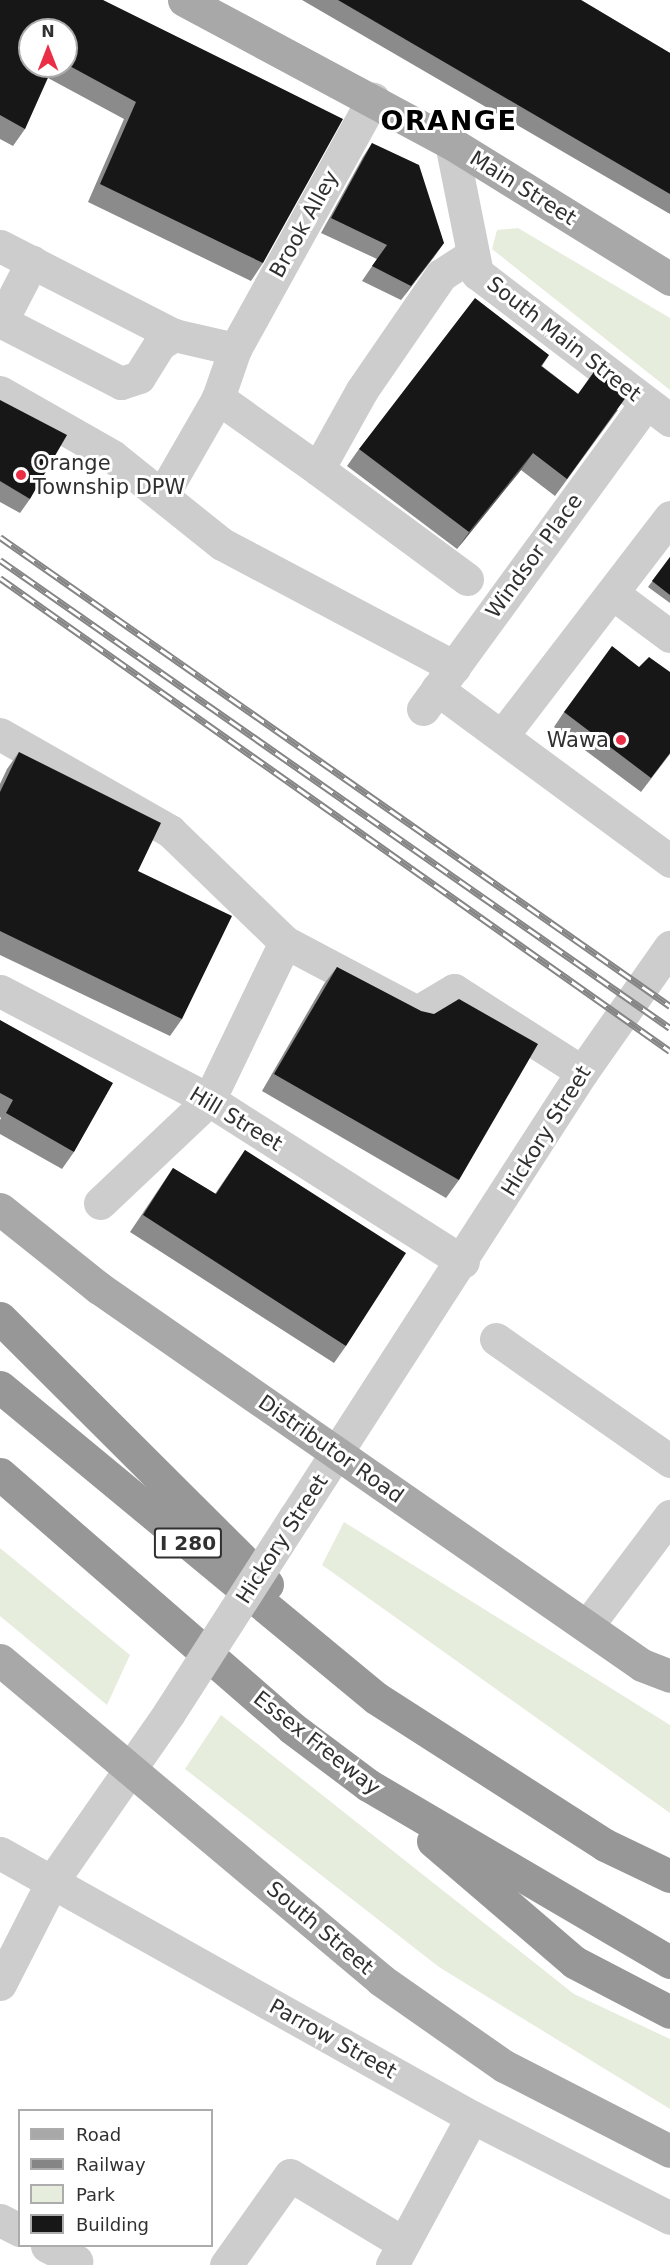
<!DOCTYPE html>
<style>
body{margin:0}
#map{position:relative;width:670px;height:2265px;overflow:hidden;background:#fff;font-family:"DejaVu Sans",sans-serif}
div>[style]{position:absolute}
.green>*{inset:0;background:#e6eddd}
.minor>*{height:33px;margin:-16.5px;padding:0 16.5px;transform-origin:16.5px;border-radius:16.5px;background:#cdcdcd}
.major>*{height:33px;margin:-16.5px;padding:0 16.5px;transform-origin:16.5px;border-radius:16.5px;background:#a8a8a8}
.highway>*{height:33px;margin:-16.5px;padding:0 16.5px;transform-origin:16.5px;border-radius:16.5px;background:#979797}
.rail>*{height:7px;margin-top:-3.5px;transform-origin:0;background:repeating-linear-gradient(90deg,#fff 0 14px,#858585 0 28px);box-sizing:border-box;border-block:2px solid #858585}
.minor-bridge>*{height:33px;margin:-16.5px;padding:0 16.5px;transform-origin:16.5px;border-radius:16.5px;background:#cdcdcd}
.wall>*{inset:0;background:#8b8b8b}
.shaded-wall>*{inset:0;background:#5d5d5d}
.building>*{inset:0;background:#171717}
.dots>*{width:16px;height:16px;translate:-50% -50%;box-sizing:border-box;border:3px solid #fff;border-radius:50%}
span{translate:-50% -50%;white-space:nowrap;text-align:center;line-height:1.15;-webkit-text-stroke:6px #fff;paint-order:stroke}
.shield-label span{padding:2px 4px;background:#fff;border:2px solid;border-radius:4px;-webkit-text-stroke-width:0}
.shield-label{font-size:20px;color:#303030;font-weight:700}
.street-label{font-size:21px;color:#303030}
.poi-label{font-size:21px;color:#303030}
.left{translate:0 -50%;text-align:left}
.right{translate:-100% -50%;text-align:right}
.district-label{font-size:27px;color:#000;font-weight:700;letter-spacing:1.5px}
.legend{position:absolute;left:18px;top:2109px;width:195px;height:138px;box-sizing:border-box;background:#fff;border:2px solid #acacac;margin:0;padding:8px 10px;list-style:none;font-size:18px;color:#303030}
.legend li{display:flex;align-items:center;gap:12px;height:30px}
.legend b{width:30px;border:2px solid #acacac}
.north{position:absolute;left:18px;top:18px;width:60px;height:60px;box-sizing:border-box;background:#fff;border:2px solid #acacac;border-radius:50%;rotate:0deg;font-size:16px;font-weight:700;line-height:24px;text-align:center;color:#303030}
.north::after{content:'';display:block;margin:auto;width:21px;height:27px;background:#ea2e45;clip-path:polygon(50% 0,100% 100%,50% 72%,0 100%)}
</style>
<div id="map">
<div class="green">
<i style="clip-path:polygon(518px 228px,670px 318px,670px 390px,492px 249px,497px 230px)"></i>
<i style="clip-path:polygon(344px 1522px,670px 1725px,670px 1813px,322px 1565px)"></i>
<i style="clip-path:polygon(0 1548px,130px 1655px,107px 1705px,0 1616px)"></i>
<i style="clip-path:polygon(221px 1715px,574px 1994px,670px 2039px,670px 2109px,439px 1967px,185px 1769px)"></i>
</div>
<div class="minor">
<i style="left:451px;top:143px;width:133px;rotate:78.7deg"></i>
<i style="left:477px;top:273px;width:243px;rotate:37.3deg"></i>
<i style="left:0;top:246px;width:195px;rotate:27.1deg"></i>
<i style="left:0;top:321px;width:136px;rotate:27.1deg"></i>
<i style="left:121px;top:383px;width:19px;rotate:-18deg"></i>
<i style="left:139px;top:377px;width:39px;rotate:-58deg"></i>
<i style="left:160px;top:344px;width:17px;rotate:-33deg"></i>
<i style="left:174px;top:335px;width:63px;rotate:12.9deg"></i>
<i style="left:1px;top:322px;width:68px;rotate:-62.7deg"></i>
<i style="left:0;top:392px;width:129px;rotate:29.7deg"></i>
<i style="left:112px;top:456px;width:141px;rotate:38.7deg"></i>
<i style="left:222px;top:544px;width:263px;rotate:27.9deg"></i>
<i style="left:318px;top:469px;width:123px;rotate:-144.6deg"></i>
<i style="left:218px;top:398px;width:52px;rotate:-70.9deg"></i>
<i style="left:235px;top:349px;width:286px;rotate:-61.1deg"></i>
<i style="left:164px;top:492px;width:108px;rotate:-60.1deg"></i>
<i style="left:467px;top:579px;width:185px;rotate:-143.6deg"></i>
<i style="left:318px;top:469px;width:90px;rotate:-60.9deg"></i>
<i style="left:362px;top:390px;width:140px;rotate:-55.5deg"></i>
<i style="left:441px;top:275px;width:38px;rotate:-33deg"></i>
<i style="left:612px;top:593px;width:72px;rotate:36.6deg"></i>
<i style="left:437px;top:689px;width:290px;rotate:36.4deg"></i>
<i style="left:423px;top:709px;width:379px;rotate:-53.9deg"></i>
<i style="left:0;top:734px;width:196px;rotate:29.7deg"></i>
<i style="left:170px;top:831px;width:160px;rotate:44deg"></i>
<i style="left:285px;top:942px;width:149px;rotate:27.9deg"></i>
<i style="left:417px;top:1012px;width:43px;rotate:-30.7deg"></i>
<i style="left:454px;top:990px;width:152px;rotate:32.6deg"></i>
<i style="left:502px;top:736px;width:276px;rotate:-52.5deg"></i>
<i style="left:0;top:991px;width:236px;rotate:27.5deg"></i>
<i style="left:209px;top:1100px;width:301px;rotate:32.5deg"></i>
<i style="left:100px;top:1203px;width:150px;rotate:-43.4deg"></i>
<i style="left:209px;top:1100px;width:175px;rotate:-64.3deg"></i>
<i style="left:496px;top:1339px;width:213px;rotate:35deg"></i>
<i style="left:295px;top:1517px;width:530px;rotate:-57.18deg"></i>
<i style="left:582px;top:1072px;width:153px;rotate:-54.9deg"></i>
<i style="left:587px;top:1626px;width:138px;rotate:-53deg"></i>
<i style="left:0;top:1853px;width:541px;rotate:29.22deg"></i>
<i style="left:472px;top:2117px;width:222px;rotate:27deg"></i>
<i style="left:0;top:1984px;width:117px;rotate:-63deg"></i>
<i style="left:53px;top:1880px;width:203px;rotate:-55.2deg"></i>
<i style="left:0;top:2220px;width:22px;rotate:27deg"></i>
<i style="left:47px;top:2246px;width:33px;rotate:27deg"></i>
<i style="left:226px;top:2265px;width:110px;rotate:-54.6deg"></i>
<i style="left:290px;top:2175px;width:132px;rotate:31deg"></i>
<i style="left:392px;top:2265px;width:168px;rotate:-61.6deg"></i>
</div>
<div class="major">
<i style="left:184px;top:0;width:303px;rotate:28.2deg"></i>
<i style="left:451px;top:143px;width:258px;rotate:31.8deg"></i>
<i style="left:0;top:1209px;width:127px;rotate:38.6deg"></i>
<i style="left:99px;top:1288px;width:661px;rotate:34.77deg"></i>
<i style="left:642px;top:1665px;width:30px;rotate:21deg"></i>
<i style="left:0;top:1660px;width:498px;rotate:40deg"></i>
<i style="left:381px;top:1980px;width:150px;rotate:35deg"></i>
<i style="left:504px;top:2066px;width:186px;rotate:27.1deg"></i>
</div>
<div class="highway">
<i style="left:0;top:1318px;width:377px;rotate:44.9deg"></i>
<i style="left:0;top:1387px;width:488px;rotate:39.6deg"></i>
<i style="left:376px;top:1698px;width:272px;rotate:32.7deg"></i>
<i style="left:605px;top:1845px;width:72px;rotate:25.5deg"></i>
<i style="left:0;top:1474px;width:387px;rotate:41deg"></i>
<i style="left:292px;top:1728px;width:95px;rotate:36.9deg"></i>
<i style="left:368px;top:1785px;width:350px;rotate:30.4deg"></i>
<i style="left:433px;top:1841px;width:186px;rotate:40.6deg"></i>
<i style="left:574px;top:1962px;width:108px;rotate:27.5deg"></i>
</div>
<div class="rail">
<i style="left:0;top:537px;width:818px;rotate:34.99deg"></i>
<i style="left:0;top:560px;width:817px;rotate:34.93deg"></i>
<i style="left:0;top:578px;width:820px;rotate:35.22deg"></i>
</div>
<div class="minor-bridge">
<i style="left:169px;top:1713px;width:233px;rotate:-57.3deg"></i>
</div>
<div class="wall">
<i style="clip-path:polygon(evenodd,0 0,103px 0,263px 263px,251px 281px,88px 202px,124px 119px,48px 78px,25px 129px,13px 146px,0 139px,0 0,66px 30px,66px 66px,30px 66px,66px 30px)"></i>
<i style="clip-path:polygon(302px 0,581px 0,670px 53px,670px 214px)"></i>
<i style="clip-path:polygon(372px 143px,444px 243px,401px 300px,362px 281px,377px 259px,321px 233px,363px 157px)"></i>
<i style="clip-path:polygon(549px 355px,542px 366px,578px 394px,618px 410px,555px 496px,521px 470px,457px 549px,347px 466px,359px 449px)"></i>
<i style="clip-path:polygon(0 400px,30px 499px,20px 513px,0 502px)"></i>
<i style="clip-path:polygon(670px 557px,670px 603px,648px 587px)"></i>
<i style="clip-path:polygon(639px 667px,670px 672px,670px 754px,641px 792px,554px 727px,564px 712px)"></i>
<i style="clip-path:polygon(19px 752px,138px 871px,182px 1019px,170px 1036px,0 955px,0 784px,7px 769px)"></i>
<i style="clip-path:polygon(337px 967px,421px 1011px,459px 1180px,446px 1198px,262px 1091px,324px 984px)"></i>
<i style="clip-path:polygon(0 1020px,74px 1152px,62px 1169px,0 1134px,0 1120px,1px 1118px,0 1117px)"></i>
<i style="clip-path:polygon(245px 1150px,346px 1346px,334px 1363px,130px 1232px,173px 1168px,215px 1194px)"></i>
</div>
<div class="shaded-wall">
<i style="clip-path:polygon(444px 243px,434px 257px,401px 300px,411px 286px)"></i>
<i style="clip-path:polygon(533px 453px,521px 470px,457px 549px,469px 532px)"></i>
</div>
<div class="building">
<i style="clip-path:polygon(0 0,103px 0,343px 119px,263px 263px,100px 184px,136px 102px,66px 64px,66px 30px,30px 30px,30px 66px,53px 66px,25px 129px,0 115px)"></i>
<i style="clip-path:polygon(338px 0,581px 0,670px 53px,670px 194px)"></i>
<i style="clip-path:polygon(372px 143px,419px 165px,444px 243px,411px 286px,372px 266px,387px 245px,331px 218px)"></i>
<i style="clip-path:polygon(475px 298px,549px 355px,541px 366px,578px 394px,596px 369px,629px 393px,567px 479px,533px 453px,469px 532px,359px 449px)"></i>
<i style="clip-path:polygon(0 400px,67px 435px,30px 499px,0 481px)"></i>
<i style="clip-path:polygon(670px 557px,670px 595px,652px 581px)"></i>
<i style="clip-path:polygon(612px 646px,639px 667px,649px 657px,670px 672px,670px 753px,651px 778px,564px 712px)"></i>
<i style="clip-path:polygon(19px 752px,161px 823px,138px 871px,232px 916px,182px 1019px,0 931px,0 792px)"></i>
<i style="clip-path:polygon(337px 967px,421px 1011px,434px 1014px,459px 999px,538px 1044px,459px 1180px,274px 1074px)"></i>
<i style="clip-path:polygon(0 1020px,113px 1083px,74px 1152px,6px 1113px,13px 1100px,0 1093px)"></i>
<i style="clip-path:polygon(245px 1150px,406px 1253px,346px 1346px,143px 1215px,173px 1168px,216px 1194px)"></i>
</div>
<div class="dots">
<i style="left:21px;top:475px;background:#ea2e45"></i>
<i style="left:621px;top:740px;background:#ea2e45"></i>
</div>
<div class="shield-label">
<span style="left:188px;top:1543px">I 280</span>
</div>
<div class="street-label">
<span style="left:523px;top:188px;rotate:32deg">Main Street</span>
<span style="left:304px;top:224px;rotate:-61deg">Brook Alley</span>
<span style="left:564px;top:339px;rotate:38deg">South Main Street</span>
<span style="left:534px;top:556px;rotate:-54deg">Windsor Place</span>
<span style="left:236px;top:1119px;rotate:31deg">Hill Street</span>
<span style="left:546px;top:1131px;rotate:-58deg">Hickory Street</span>
<span style="left:331px;top:1449px;rotate:35deg">Distributor Road</span>
<span style="left:282px;top:1539px;rotate:-57deg">Hickory Street</span>
<span style="left:317px;top:1743px;rotate:38deg">Essex Freeway</span>
<span style="left:320px;top:1928px;rotate:40deg">South Street</span>
<span style="left:333px;top:2039px;rotate:29deg">Parrow Street</span>
</div>
<div class="poi-label">
<span class="left" style="left:33px;top:475px">Orange<br>Township DPW</span>
<span class="right" style="left:609px;top:740px">Wawa</span>
</div>
<div class="district-label">
<span style="left:449px;top:121px">ORANGE</span>
</div>
<ul class="legend">
<li><b style="height:8px;background:#a8a8a8"></b>Road</li>
<li><b style="height:8px;background:#858585"></b>Railway</li>
<li><b style="height:16px;background:#e6eddd"></b>Park</li>
<li><b style="height:16px;background:#171717"></b>Building</li>
</ul>
<div class="north">N</div>
</div>
